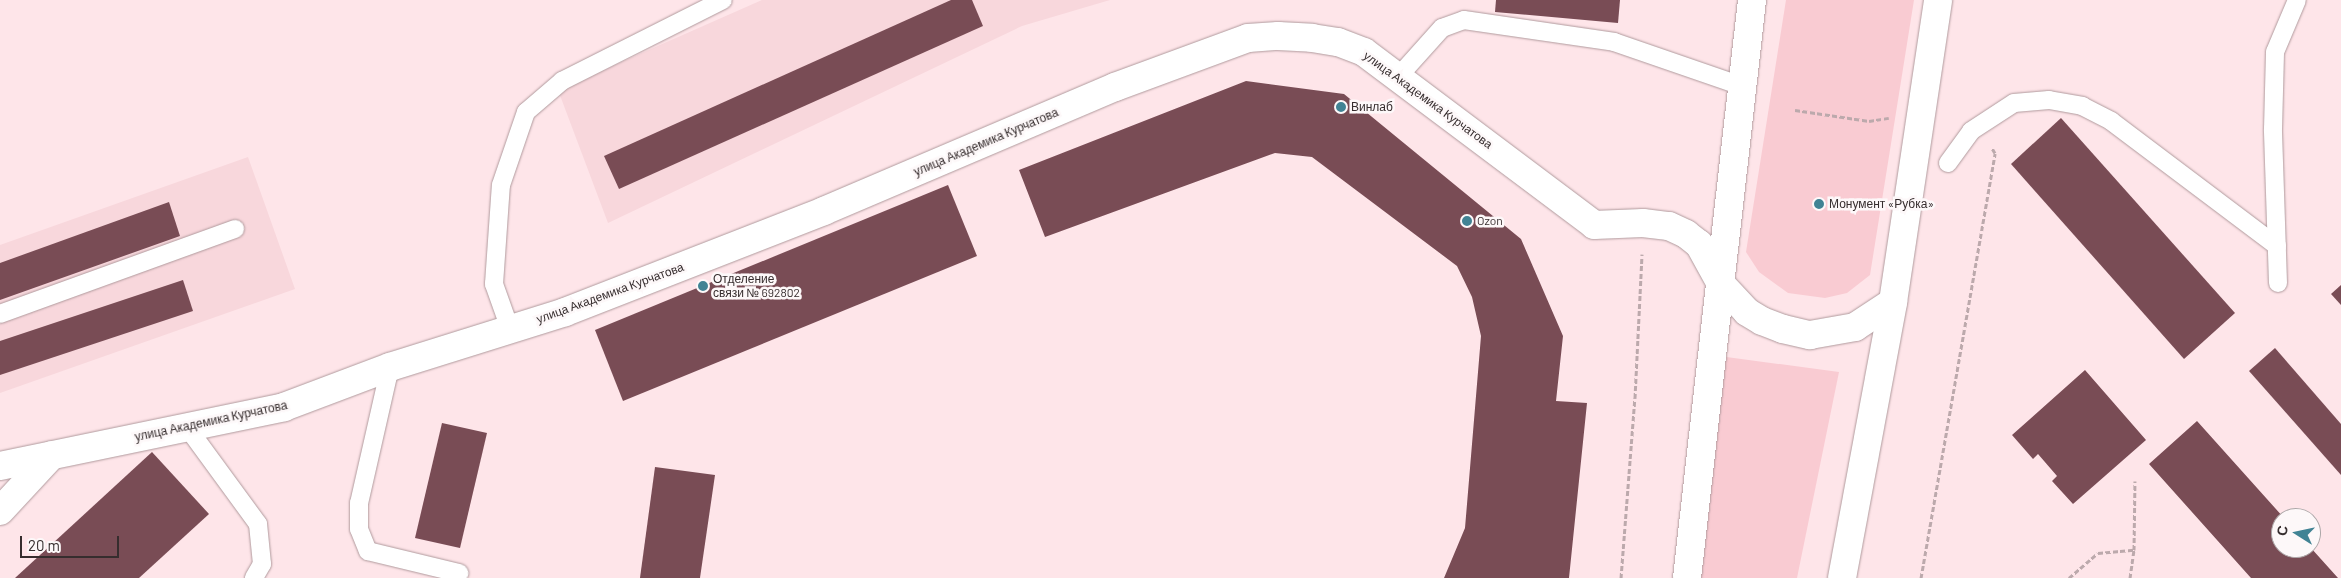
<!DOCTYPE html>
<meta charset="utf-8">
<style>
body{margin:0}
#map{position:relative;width:2341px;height:578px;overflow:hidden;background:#fee5e9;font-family:Barlow,sans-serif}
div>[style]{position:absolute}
.built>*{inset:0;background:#f8d7dc}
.green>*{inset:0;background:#f9cbd2}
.building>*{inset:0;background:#794c55}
.path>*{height:3px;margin-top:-1.5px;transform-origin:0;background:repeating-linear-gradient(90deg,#bca9ac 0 5px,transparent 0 7.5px)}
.roads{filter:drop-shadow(0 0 1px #b09a9d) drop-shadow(0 0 1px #b09a9d)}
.lane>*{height:18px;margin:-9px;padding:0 9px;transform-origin:9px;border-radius:9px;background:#fff}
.street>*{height:28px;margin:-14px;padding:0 14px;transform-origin:14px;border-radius:14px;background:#fff}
.primary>*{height:28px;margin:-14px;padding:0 14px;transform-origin:14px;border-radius:14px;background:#fff}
.dots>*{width:14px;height:14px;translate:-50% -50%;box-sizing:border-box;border:2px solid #fdf8f9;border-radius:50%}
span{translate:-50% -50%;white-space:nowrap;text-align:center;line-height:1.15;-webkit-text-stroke:5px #fdf8f9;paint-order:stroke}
.street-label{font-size:12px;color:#362d2e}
.poi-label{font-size:12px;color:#362d2e}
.left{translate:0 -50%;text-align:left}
.north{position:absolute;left:2271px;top:508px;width:50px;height:50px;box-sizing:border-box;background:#fdf8f9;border:1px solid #ada7a8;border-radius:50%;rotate:280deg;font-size:14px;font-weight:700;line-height:20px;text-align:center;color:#362d2e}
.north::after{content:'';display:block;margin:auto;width:18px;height:22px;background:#418394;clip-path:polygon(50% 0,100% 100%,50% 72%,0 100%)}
.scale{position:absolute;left:20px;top:536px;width:99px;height:22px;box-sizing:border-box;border:2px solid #362d2e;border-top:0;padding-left:6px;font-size:15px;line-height:18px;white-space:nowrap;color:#362d2e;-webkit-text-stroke:4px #fdf8f9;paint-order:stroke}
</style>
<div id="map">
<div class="built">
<i style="clip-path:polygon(762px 0,1110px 0,1022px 26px,608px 223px,558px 90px)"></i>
<i style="clip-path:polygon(248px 157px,295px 289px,0 393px,0 245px)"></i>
</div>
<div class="green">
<i style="clip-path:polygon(1786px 0,1914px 0,1870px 275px,1847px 293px,1825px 298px,1788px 293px,1759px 272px,1746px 252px)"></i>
<i style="clip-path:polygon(1719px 356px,1839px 372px,1797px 578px,1695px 578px)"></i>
</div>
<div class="building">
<i style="clip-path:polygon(951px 0,972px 0,983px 26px,619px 189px,604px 156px)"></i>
<i style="clip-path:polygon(1496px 0,1620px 0,1618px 23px,1495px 12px)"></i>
<i style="clip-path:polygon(1246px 81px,1344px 94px,1521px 239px,1563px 336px,1556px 401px,1587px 403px,1569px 578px,1444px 578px,1465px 528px,1481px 336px,1472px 297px,1457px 266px,1312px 157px,1275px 153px,1045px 237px,1019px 170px)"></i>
<i style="clip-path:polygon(2061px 118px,2235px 313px,2184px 359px,2011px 164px)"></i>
<i style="clip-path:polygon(948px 185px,977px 256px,623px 401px,595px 330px)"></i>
<i style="clip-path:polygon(169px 202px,180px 236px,0 300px,0 263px)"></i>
<i style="clip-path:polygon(183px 280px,193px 311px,0 375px,0 341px)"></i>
<i style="clip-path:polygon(2341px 285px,2341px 305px,2331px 294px)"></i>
<i style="clip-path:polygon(2275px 348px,2341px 424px,2341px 475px,2249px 371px)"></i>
<i style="clip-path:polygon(2085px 370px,2146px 440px,2073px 504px,2052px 481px,2057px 476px,2038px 454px,2033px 459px,2012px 435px)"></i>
<i style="clip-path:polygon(2197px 421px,2284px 518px,2281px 518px,2281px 548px,2311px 548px,2338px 578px,2251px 578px,2149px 464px)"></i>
<i style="clip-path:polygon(442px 423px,487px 433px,460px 548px,415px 538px)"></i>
<i style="clip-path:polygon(152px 452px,209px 514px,139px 578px,15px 578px)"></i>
<i style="clip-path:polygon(655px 467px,715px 475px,700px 578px,640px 578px)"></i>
</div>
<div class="path">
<i style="left:1795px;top:110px;width:75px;rotate:8.5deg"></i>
<i style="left:1869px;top:121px;width:20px;rotate:-9deg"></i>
<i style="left:1621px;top:578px;width:181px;rotate:-85.6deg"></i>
<i style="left:1635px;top:398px;width:144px;rotate:-87.2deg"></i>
<i style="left:1921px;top:578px;width:431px;rotate:-80.1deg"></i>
<i style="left:1995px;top:153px;width:6px;rotate:-121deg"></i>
<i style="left:2069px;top:578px;width:38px;rotate:-41deg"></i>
<i style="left:2098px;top:553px;width:36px;rotate:-5deg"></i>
<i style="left:2130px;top:578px;width:28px;rotate:-82deg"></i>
<i style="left:2134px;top:550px;width:69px;rotate:-89.2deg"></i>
</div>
<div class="roads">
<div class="lane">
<i style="left:1398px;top:77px;width:66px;rotate:-48.1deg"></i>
<i style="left:1442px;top:28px;width:23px;rotate:-20deg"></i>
<i style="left:1464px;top:20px;width:152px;rotate:8.3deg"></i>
<i style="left:1614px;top:42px;width:135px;rotate:19deg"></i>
<i style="left:1948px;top:163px;width:39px;rotate:-54deg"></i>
<i style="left:1971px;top:131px;width:51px;rotate:-33.1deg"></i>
<i style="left:2014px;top:103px;width:35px;rotate:-5deg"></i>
<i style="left:2049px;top:100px;width:34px;rotate:10deg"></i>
<i style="left:2082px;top:106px;width:33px;rotate:27deg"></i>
<i style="left:2111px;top:121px;width:208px;rotate:37deg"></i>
<i style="left:2278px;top:283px;width:154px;rotate:-91.9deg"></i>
<i style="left:2273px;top:129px;width:77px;rotate:-88.5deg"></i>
<i style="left:2275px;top:52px;width:56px;rotate:-67.1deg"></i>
<i style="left:0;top:314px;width:250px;rotate:-19.9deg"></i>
<i style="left:510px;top:329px;width:48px;rotate:-109.6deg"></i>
<i style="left:494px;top:284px;width:99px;rotate:-86deg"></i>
<i style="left:501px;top:185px;width:77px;rotate:-71.1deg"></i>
<i style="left:526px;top:112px;width:48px;rotate:-40.7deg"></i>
<i style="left:562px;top:81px;width:180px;rotate:-26.7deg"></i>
<i style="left:390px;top:367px;width:139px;rotate:102.8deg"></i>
<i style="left:359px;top:503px;width:26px;rotate:90deg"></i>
<i style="left:359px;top:529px;width:24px;rotate:68deg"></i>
<i style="left:368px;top:551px;width:94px;rotate:13.6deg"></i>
<i style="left:187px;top:427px;width:120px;rotate:53.8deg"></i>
<i style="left:258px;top:524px;width:40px;rotate:84.3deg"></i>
<i style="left:262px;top:564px;width:16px;rotate:120deg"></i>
</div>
<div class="street">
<i style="left:0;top:466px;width:290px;rotate:-11.7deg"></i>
<i style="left:284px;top:407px;width:113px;rotate:-20.7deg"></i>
<i style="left:390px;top:367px;width:183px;rotate:-17.4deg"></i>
<i style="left:565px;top:312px;width:278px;rotate:-21.3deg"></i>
<i style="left:824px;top:211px;width:316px;rotate:-23.1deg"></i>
<i style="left:1115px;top:87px;width:142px;rotate:-20.2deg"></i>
<i style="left:1248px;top:38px;width:30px;rotate:-4deg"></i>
<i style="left:1278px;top:36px;width:34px;rotate:3deg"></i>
<i style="left:1312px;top:38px;width:26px;rotate:9deg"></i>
<i style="left:1338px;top:42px;width:28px;rotate:21deg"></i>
<i style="left:1364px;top:52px;width:288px;rotate:36.9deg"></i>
<i style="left:1594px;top:225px;width:49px;rotate:-2.3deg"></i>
<i style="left:1643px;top:223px;width:26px;rotate:7deg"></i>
<i style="left:1669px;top:226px;width:19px;rotate:25deg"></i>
<i style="left:1686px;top:234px;width:16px;rotate:38deg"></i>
<i style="left:1699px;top:244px;width:46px;rotate:61.2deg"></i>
<i style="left:0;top:511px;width:76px;rotate:-47.1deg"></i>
</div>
<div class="primary">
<i style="left:1721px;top:284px;width:38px;rotate:47deg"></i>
<i style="left:1747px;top:312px;width:17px;rotate:31deg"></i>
<i style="left:1762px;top:321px;width:22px;rotate:21deg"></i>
<i style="left:1783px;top:329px;width:28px;rotate:13deg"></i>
<i style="left:1810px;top:335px;width:46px;rotate:-10.1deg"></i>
<i style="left:1855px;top:327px;width:45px;rotate:-33.3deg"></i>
<i style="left:1687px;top:578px;width:582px;rotate:-83.58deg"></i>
<i style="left:1842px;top:578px;width:281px;rotate:-79.5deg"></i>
<i style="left:1893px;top:302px;width:305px;rotate:-81.5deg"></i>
</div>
</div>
<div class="dots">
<i style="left:1341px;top:107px;background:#418394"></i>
<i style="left:1819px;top:204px;background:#418394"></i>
<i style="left:1467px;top:221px;background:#418394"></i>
<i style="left:703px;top:286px;background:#418394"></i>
</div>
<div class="street-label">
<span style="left:1428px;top:100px;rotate:36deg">улица Академика Курчатова</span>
<span style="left:986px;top:142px;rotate:-23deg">улица Академика Курчатова</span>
<span style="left:610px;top:293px;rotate:-20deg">улица Академика Курчатова</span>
<span style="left:211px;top:421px;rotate:-12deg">улица Академика Курчатова</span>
</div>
<div class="poi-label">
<span class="left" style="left:1351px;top:107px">Винлаб</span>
<span class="left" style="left:1829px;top:204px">Монумент «Рубка»</span>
<span class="left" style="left:1477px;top:221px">Ozon</span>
<span class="left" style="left:713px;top:286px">Отделение<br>связи № 692802</span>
</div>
<div class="north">С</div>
<div class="scale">20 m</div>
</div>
